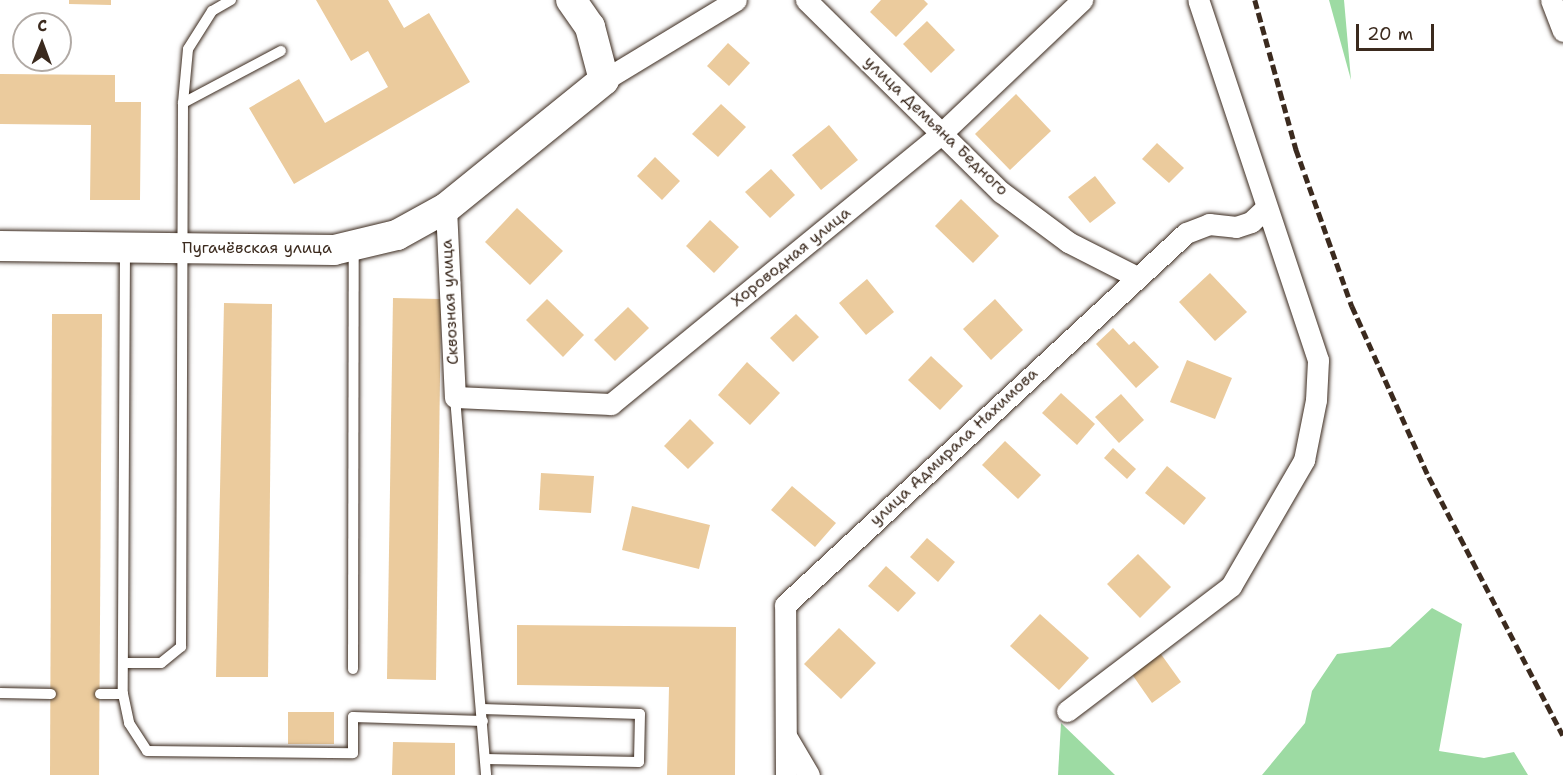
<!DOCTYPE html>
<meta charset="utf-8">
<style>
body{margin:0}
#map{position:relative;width:1563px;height:775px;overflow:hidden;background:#fff;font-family:"Shantell Sans",sans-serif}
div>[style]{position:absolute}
.green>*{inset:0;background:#9ddba3}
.building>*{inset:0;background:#ebcb9d}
.roads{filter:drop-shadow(0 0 2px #3b2a1e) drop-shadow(0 0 2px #3b2a1e)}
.lane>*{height:10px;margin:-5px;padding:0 5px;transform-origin:5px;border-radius:5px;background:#fff}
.street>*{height:21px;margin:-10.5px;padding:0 10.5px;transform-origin:10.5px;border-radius:10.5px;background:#fff}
.secondary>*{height:30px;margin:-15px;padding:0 15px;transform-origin:15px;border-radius:15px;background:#fff}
.rail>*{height:4.5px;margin-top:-2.25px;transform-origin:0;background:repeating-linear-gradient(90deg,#3b2a1e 0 9px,transparent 0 13.5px)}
span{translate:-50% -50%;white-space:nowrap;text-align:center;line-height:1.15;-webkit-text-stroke:4.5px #fff;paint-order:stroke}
.street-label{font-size:16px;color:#3b2a1e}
.north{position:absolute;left:12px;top:12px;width:60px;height:60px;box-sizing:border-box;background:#fff;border:2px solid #b1aaa5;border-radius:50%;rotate:1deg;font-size:16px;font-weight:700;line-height:24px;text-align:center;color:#3b2a1e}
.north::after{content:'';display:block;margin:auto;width:21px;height:27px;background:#3b2a1e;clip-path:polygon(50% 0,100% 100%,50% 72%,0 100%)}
.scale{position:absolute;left:1356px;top:24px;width:78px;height:27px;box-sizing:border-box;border:3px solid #3b2a1e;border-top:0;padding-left:8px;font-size:18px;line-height:21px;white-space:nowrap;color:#3b2a1e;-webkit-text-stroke:4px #fff;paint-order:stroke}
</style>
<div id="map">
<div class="green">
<i style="clip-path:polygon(1329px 0,1344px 0,1351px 80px)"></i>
<i style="clip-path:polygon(1432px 608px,1462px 624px,1439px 751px,1484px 758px,1514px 752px,1528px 775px,1262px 775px,1305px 723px,1312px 691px,1337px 654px,1390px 647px)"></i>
<i style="clip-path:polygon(1061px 723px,1115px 775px,1058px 775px)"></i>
</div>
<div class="building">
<i style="clip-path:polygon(69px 0,111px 0,111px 5px,69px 4px)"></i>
<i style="clip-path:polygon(316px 0,388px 0,404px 28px,429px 13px,470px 82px,294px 184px,249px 108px,299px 79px,325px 123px,388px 87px,368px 51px,351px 61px)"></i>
<i style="clip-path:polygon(881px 0,924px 0,928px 4px,896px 37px,870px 12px)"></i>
<i style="clip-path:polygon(927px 21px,955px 50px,931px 73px,903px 44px)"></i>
<i style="clip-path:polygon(728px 43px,750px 63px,729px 86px,707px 66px)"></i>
<i style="clip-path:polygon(0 74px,115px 75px,115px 102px,141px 102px,140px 200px,90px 200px,91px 125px,0 124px)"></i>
<i style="clip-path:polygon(1016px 94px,1051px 131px,1010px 170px,975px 134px)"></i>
<i style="clip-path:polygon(721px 104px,746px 127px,718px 157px,692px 134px)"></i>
<i style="clip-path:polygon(829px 125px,858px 160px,821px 190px,792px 155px)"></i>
<i style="clip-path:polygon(1157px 143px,1184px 168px,1169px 183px,1142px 159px)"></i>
<i style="clip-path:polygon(655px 157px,680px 181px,662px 200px,637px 176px)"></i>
<i style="clip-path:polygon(771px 169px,795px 195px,770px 218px,745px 192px)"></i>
<i style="clip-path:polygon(1095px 176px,1116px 203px,1090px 223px,1068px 197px)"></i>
<i style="clip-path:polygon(961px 199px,999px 236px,973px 263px,935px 226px)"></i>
<i style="clip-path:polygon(517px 208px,563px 251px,530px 285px,485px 242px)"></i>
<i style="clip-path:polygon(710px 220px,739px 247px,714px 273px,686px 246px)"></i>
<i style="clip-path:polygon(1210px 273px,1247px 312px,1215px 341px,1179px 302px)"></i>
<i style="clip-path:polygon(867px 279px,894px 312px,866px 335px,839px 303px)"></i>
<i style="clip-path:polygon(393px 298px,441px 299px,436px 680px,387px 679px)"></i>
<i style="clip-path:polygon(547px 299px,584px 335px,563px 357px,526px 320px)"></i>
<i style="clip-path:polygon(995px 299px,1023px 330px,991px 360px,963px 329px)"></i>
<i style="clip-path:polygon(224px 303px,272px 304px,268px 677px,216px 677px)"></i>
<i style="clip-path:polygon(628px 307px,649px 328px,615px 361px,594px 340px)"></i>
<i style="clip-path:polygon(52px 314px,102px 314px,99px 775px,50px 775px)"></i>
<i style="clip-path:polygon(796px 314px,819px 337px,793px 362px,770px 338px)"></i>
<i style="clip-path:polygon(1113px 328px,1129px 345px,1134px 341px,1159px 367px,1136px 388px,1096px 344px)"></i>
<i style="clip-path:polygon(931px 356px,963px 386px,940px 410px,908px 380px)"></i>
<i style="clip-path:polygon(1187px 360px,1232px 378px,1215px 419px,1170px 402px)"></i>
<i style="clip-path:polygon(747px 362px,780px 393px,750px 425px,718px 395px)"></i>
<i style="clip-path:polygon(1061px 393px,1095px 424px,1077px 445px,1042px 413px)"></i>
<i style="clip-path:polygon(1121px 394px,1144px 420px,1119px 443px,1095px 417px)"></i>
<i style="clip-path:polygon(690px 419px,714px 443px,688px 469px,664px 446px)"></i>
<i style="clip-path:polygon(1005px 441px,1041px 475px,1018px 499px,982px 465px)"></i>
<i style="clip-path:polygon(1113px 448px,1136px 469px,1127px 479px,1104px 458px)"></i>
<i style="clip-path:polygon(1167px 466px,1206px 498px,1184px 525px,1145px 493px)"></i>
<i style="clip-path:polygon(541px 473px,594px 476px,591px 513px,539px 510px)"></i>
<i style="clip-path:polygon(792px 486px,836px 523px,815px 547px,771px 510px)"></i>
<i style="clip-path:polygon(632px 506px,710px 525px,699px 569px,622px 550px)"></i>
<i style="clip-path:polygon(927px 538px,955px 562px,938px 582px,910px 557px)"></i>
<i style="clip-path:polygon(1138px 554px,1171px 587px,1140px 618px,1107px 584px)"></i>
<i style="clip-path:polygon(886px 566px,916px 593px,898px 612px,868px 586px)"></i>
<i style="clip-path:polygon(1040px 614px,1089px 658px,1059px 690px,1010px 646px)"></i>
<i style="clip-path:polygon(517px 625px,736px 627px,735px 775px,667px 775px,669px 687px,517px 685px)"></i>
<i style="clip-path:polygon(839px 628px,876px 663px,841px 699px,804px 664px)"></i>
<i style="clip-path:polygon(1158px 650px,1181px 682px,1152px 703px,1129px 670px)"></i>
<i style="clip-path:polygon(288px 712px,334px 712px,334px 744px,288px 744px)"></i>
<i style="clip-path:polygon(393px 742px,455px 743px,455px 775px,392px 775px)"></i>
</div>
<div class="roads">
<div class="lane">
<i style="left:183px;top:103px;width:111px;rotate:-28deg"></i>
<i style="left:125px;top:251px;width:443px;rotate:90.3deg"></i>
<i style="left:123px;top:694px;width:30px;rotate:78deg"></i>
<i style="left:129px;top:723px;width:33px;rotate:57deg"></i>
<i style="left:147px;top:751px;width:206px;rotate:0.6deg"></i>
<i style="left:353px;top:753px;width:36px;rotate:-90deg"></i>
<i style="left:353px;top:717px;width:130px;rotate:1.8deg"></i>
<i style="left:455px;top:397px;width:379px;rotate:85.3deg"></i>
<i style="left:123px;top:663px;width:38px"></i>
<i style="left:161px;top:663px;width:26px;rotate:-39deg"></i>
<i style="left:181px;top:647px;width:544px;rotate:-89.79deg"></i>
<i style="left:183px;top:103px;width:54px;rotate:-84.7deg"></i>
<i style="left:188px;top:49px;width:45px;rotate:-57.7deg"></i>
<i style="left:212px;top:11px;width:22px;rotate:-30deg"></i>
<i style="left:353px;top:669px;width:421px;rotate:-89.9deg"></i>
<i style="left:0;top:693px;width:51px;rotate:1.1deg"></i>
<i style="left:100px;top:694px;width:23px"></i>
<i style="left:482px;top:709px;width:158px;rotate:1.8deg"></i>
<i style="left:640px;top:714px;width:48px;rotate:91.2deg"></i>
<i style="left:639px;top:762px;width:154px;rotate:-178.9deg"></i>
</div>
<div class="street">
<i style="left:806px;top:0;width:274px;rotate:44.6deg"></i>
<i style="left:1001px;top:192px;width:84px;rotate:36.7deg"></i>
<i style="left:1068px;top:242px;width:77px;rotate:26.9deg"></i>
<i style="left:1551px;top:0;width:33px;rotate:69deg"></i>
<i style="left:604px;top:80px;width:154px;rotate:-31.2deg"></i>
<i style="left:446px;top:208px;width:189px;rotate:87.3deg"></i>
<i style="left:455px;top:397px;width:156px;rotate:2.6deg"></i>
<i style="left:611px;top:404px;width:429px;rotate:-39.3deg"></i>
<i style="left:943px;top:132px;width:192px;rotate:-43.5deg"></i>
<i style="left:1067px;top:711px;width:206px;rotate:-37.3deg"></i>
<i style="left:1231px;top:586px;width:146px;rotate:-59.9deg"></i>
<i style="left:1304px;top:460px;width:61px;rotate:-78.7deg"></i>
<i style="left:1316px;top:400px;width:40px;rotate:-87.1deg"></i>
<i style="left:1318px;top:360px;width:379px;rotate:-108.4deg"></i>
<i style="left:786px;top:736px;width:45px;rotate:59.5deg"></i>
<i style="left:786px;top:775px;width:170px;rotate:-90.3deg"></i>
<i style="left:785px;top:605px;width:547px;rotate:-42.85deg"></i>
<i style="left:1186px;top:233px;width:25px;rotate:-21deg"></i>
<i style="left:1209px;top:224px;width:27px;rotate:6deg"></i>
<i style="left:1236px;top:227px;width:16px;rotate:-18deg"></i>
<i style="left:1251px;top:222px;width:19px;rotate:-43deg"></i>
</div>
<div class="secondary">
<i style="left:0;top:246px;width:334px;rotate:0.7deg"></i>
<i style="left:334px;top:250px;width:65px;rotate:-13.4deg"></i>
<i style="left:397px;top:235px;width:56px;rotate:-28.9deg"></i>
<i style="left:446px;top:208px;width:203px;rotate:-39deg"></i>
<i style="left:604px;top:80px;width:55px;rotate:-104.8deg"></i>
<i style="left:590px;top:27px;width:33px;rotate:-125deg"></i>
</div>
</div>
<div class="rail">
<i style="left:1255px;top:0;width:155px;rotate:74.6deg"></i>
<i style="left:1296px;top:149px;width:167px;rotate:70.4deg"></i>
<i style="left:1352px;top:306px;width:188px;rotate:65.8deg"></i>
<i style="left:1429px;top:477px;width:291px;rotate:62.6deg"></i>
</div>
<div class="street-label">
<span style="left:936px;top:126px;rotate:44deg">улица Демьяна Бедного</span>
<span style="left:257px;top:248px">Пугачёвская улица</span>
<span style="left:791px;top:257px;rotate:-39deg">Хороводная улица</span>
<span style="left:450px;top:302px;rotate:-93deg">Сквозная улица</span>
<span style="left:954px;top:447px;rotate:-43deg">улица Адмирала Нахимова</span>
</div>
<div class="north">С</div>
<div class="scale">20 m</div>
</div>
